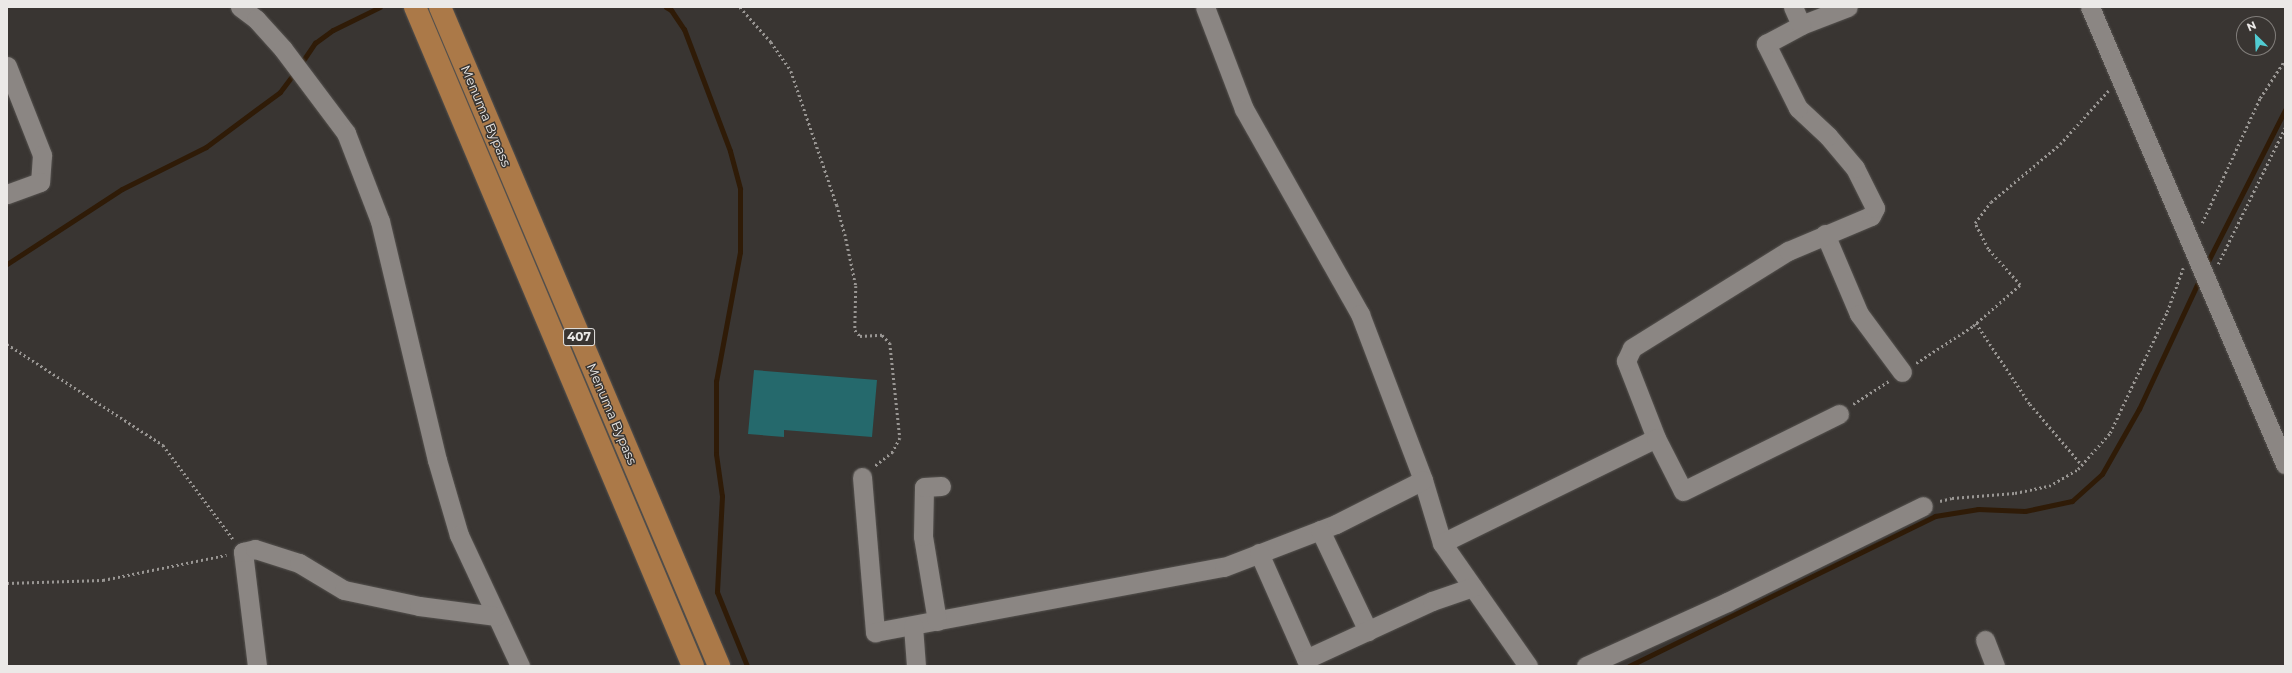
<!DOCTYPE html>
<style>
body{margin:0}
#map{position:relative;width:2292px;height:673px;overflow:hidden;background:#393532;font-family:Montserrat,sans-serif}
div>[style]{position:absolute}
.stream>*{height:5px;margin:-2.5px;padding:0 2.5px;transform-origin:2.5px;border-radius:2.5px;background:#2f1b07}
.building>*{inset:0;background:#25696c}
.path>*{height:2.5px;margin-top:-1.25px;transform-origin:0;background:repeating-linear-gradient(90deg,#999693 0 2px,transparent 0 5px)}
.roads{filter:drop-shadow(0 0 1px #55524f) drop-shadow(0 0 1px #55524f)}
.minor>*{height:19px;margin:-9.5px;padding:0 9.5px;transform-origin:9.5px;border-radius:9.5px;background:#8b8683}
.highway>*{height:22px;margin:-11px;padding:0 11px;transform-origin:11px;border-radius:11px;background:#ab7948}
span{translate:-50% -50%;white-space:nowrap;text-align:center;line-height:1.15;-webkit-text-stroke:3px #393532;paint-order:stroke}
.shield-label span{padding:1px 3px;background:#393532;border:1px solid;border-radius:3px;-webkit-text-stroke-width:0}
.shield-label{font-size:12px;color:#ebe9e7;font-weight:700}
.street-label{font-size:13px;color:#ebe9e7}
.frame{position:absolute;inset:0;border:8px solid #ebe9e7;pointer-events:none}
.north{position:absolute;left:2236px;top:16px;width:40px;height:40px;box-sizing:border-box;background:#393532;border:1px solid #807d7a;border-radius:50%;rotate:336deg;font-size:11px;font-weight:700;line-height:16px;text-align:center;color:#ebe9e7}
.north::after{content:'';display:block;margin:auto;width:14px;height:18px;background:#51ccd2;clip-path:polygon(50% 0,100% 100%,50% 72%,0 100%)}
</style>
<div id="map">
<div class="stream">
<i style="left:666px;top:7px;width:6px;rotate:31deg"></i>
<i style="left:671px;top:10px;width:23px;rotate:56deg"></i>
<i style="left:684px;top:29px;width:130px;rotate:69.3deg"></i>
<i style="left:730px;top:151px;width:39px;rotate:75deg"></i>
<i style="left:740px;top:189px;width:63px;rotate:90deg"></i>
<i style="left:740px;top:252px;width:131px;rotate:100.5deg"></i>
<i style="left:716px;top:381px;width:73px;rotate:90deg"></i>
<i style="left:716px;top:454px;width:42px;rotate:81.9deg"></i>
<i style="left:722px;top:496px;width:96px;rotate:93deg"></i>
<i style="left:717px;top:592px;width:80px;rotate:67.9deg"></i>
<i style="left:300px;top:65px;width:27px;rotate:-56deg"></i>
<i style="left:315px;top:43px;width:22px;rotate:-36deg"></i>
<i style="left:333px;top:30px;width:52px;rotate:-26.1deg"></i>
<i style="left:7px;top:264px;width:137px;rotate:-33.1deg"></i>
<i style="left:122px;top:189px;width:94px;rotate:-26.6deg"></i>
<i style="left:206px;top:147px;width:92px;rotate:-36.6deg"></i>
<i style="left:280px;top:92px;width:25px;rotate:-53deg"></i>
<i style="left:2206px;top:265px;width:174px;rotate:-63deg"></i>
<i style="left:1629px;top:666px;width:341px;rotate:-26.1deg"></i>
<i style="left:1935px;top:516px;width:44px;rotate:-9.2deg"></i>
<i style="left:1978px;top:509px;width:47px;rotate:2.4deg"></i>
<i style="left:2025px;top:511px;width:48px;rotate:-12deg"></i>
<i style="left:2072px;top:501px;width:40px;rotate:-42deg"></i>
<i style="left:2102px;top:474px;width:75px;rotate:-60.4deg"></i>
<i style="left:2139px;top:409px;width:145px;rotate:-65deg"></i>
</div>
<div class="building">
<i style="clip-path:polygon(754px 370px,877px 380px,872px 437px,784px 430px,784px 437px,748px 434px)"></i>
</div>
<div class="path">
<i style="left:740px;top:7px;width:47px;rotate:48.5deg"></i>
<i style="left:771px;top:42px;width:35px;rotate:55deg"></i>
<i style="left:791px;top:71px;width:142px;rotate:71.1deg"></i>
<i style="left:837px;top:205px;width:30px;rotate:75deg"></i>
<i style="left:845px;top:234px;width:53px;rotate:78.1deg"></i>
<i style="left:856px;top:286px;width:44px;rotate:91.3deg"></i>
<i style="left:855px;top:330px;width:8px;rotate:50deg"></i>
<i style="left:860px;top:336px;width:22px;rotate:-3deg"></i>
<i style="left:882px;top:335px;width:11px;rotate:45deg"></i>
<i style="left:890px;top:343px;width:96px;rotate:84deg"></i>
<i style="left:900px;top:438px;width:16px;rotate:117deg"></i>
<i style="left:893px;top:452px;width:23px;rotate:142deg"></i>
<i style="left:2202px;top:223px;width:138px;rotate:-65.1deg"></i>
<i style="left:2260px;top:98px;width:45px;rotate:-56.7deg"></i>
<i style="left:2218px;top:264px;width:152px;rotate:-63.8deg"></i>
<i style="left:1976px;top:323px;width:97px;rotate:56.3deg"></i>
<i style="left:2030px;top:404px;width:80px;rotate:49.6deg"></i>
<i style="left:7px;top:344px;width:186px;rotate:32.9deg"></i>
<i style="left:163px;top:445px;width:117px;rotate:53.3deg"></i>
<i style="left:1916px;top:363px;width:68px;rotate:-33deg"></i>
<i style="left:1973px;top:326px;width:62px;rotate:-41.1deg"></i>
<i style="left:2020px;top:285px;width:48px;rotate:-131.6deg"></i>
<i style="left:1988px;top:249px;width:29px;rotate:-117deg"></i>
<i style="left:1975px;top:223px;width:26px;rotate:-53deg"></i>
<i style="left:1991px;top:202px;width:90px;rotate:-40deg"></i>
<i style="left:2060px;top:144px;width:72px;rotate:-47.8deg"></i>
<i style="left:1853px;top:404px;width:43px;rotate:-32.6deg"></i>
<i style="left:1940px;top:501px;width:12px;rotate:-14deg"></i>
<i style="left:1952px;top:498px;width:63px;rotate:-4.5deg"></i>
<i style="left:2015px;top:493px;width:35px;rotate:-12deg"></i>
<i style="left:2049px;top:486px;width:34px;rotate:-30deg"></i>
<i style="left:2078px;top:469px;width:48px;rotate:-48.4deg"></i>
<i style="left:2110px;top:433px;width:134px;rotate:-64.8deg"></i>
<i style="left:2167px;top:312px;width:47px;rotate:-70deg"></i>
<i style="left:7px;top:583px;width:96px;rotate:-1.8deg"></i>
<i style="left:103px;top:580px;width:126px;rotate:-11.5deg"></i>
</div>
<div class="roads">
<div class="minor">
<i style="left:240px;top:7px;width:20px;rotate:37deg"></i>
<i style="left:256px;top:19px;width:40px;rotate:48deg"></i>
<i style="left:283px;top:49px;width:105px;rotate:53.1deg"></i>
<i style="left:346px;top:133px;width:94px;rotate:68.9deg"></i>
<i style="left:380px;top:221px;width:246px;rotate:76.6deg"></i>
<i style="left:437px;top:460px;width:78px;rotate:73.7deg"></i>
<i style="left:459px;top:535px;width:145px;rotate:65deg"></i>
<i style="left:1205px;top:7px;width:109px;rotate:69.1deg"></i>
<i style="left:1244px;top:109px;width:236px;rotate:60.5deg"></i>
<i style="left:1360px;top:314px;width:178px;rotate:69.2deg"></i>
<i style="left:1423px;top:480px;width:66px;rotate:73.2deg"></i>
<i style="left:1442px;top:543px;width:150px;rotate:55deg"></i>
<i style="left:2090px;top:7px;width:497px;rotate:66.9deg"></i>
<i style="left:1801px;top:25px;width:50px;rotate:-21deg"></i>
<i style="left:7px;top:66px;width:96px;rotate:68.5deg"></i>
<i style="left:42px;top:155px;width:27px;rotate:94deg"></i>
<i style="left:40px;top:182px;width:35px;rotate:160deg"></i>
<i style="left:1825px;top:234px;width:87px;rotate:67deg"></i>
<i style="left:1859px;top:314px;width:72px;rotate:53.4deg"></i>
<i style="left:1656px;top:438px;width:83px;rotate:-111.3deg"></i>
<i style="left:1626px;top:361px;width:14px;rotate:-65deg"></i>
<i style="left:1632px;top:348px;width:184px;rotate:-31.9deg"></i>
<i style="left:1788px;top:251px;width:90px;rotate:-22.9deg"></i>
<i style="left:1871px;top:216px;width:9px;rotate:-63deg"></i>
<i style="left:1875px;top:208px;width:45px;rotate:-116.6deg"></i>
<i style="left:1855px;top:168px;width:42px;rotate:-130.2deg"></i>
<i style="left:1828px;top:136px;width:41px;rotate:-137deg"></i>
<i style="left:1798px;top:108px;width:72px;rotate:-116.6deg"></i>
<i style="left:1766px;top:44px;width:40px;rotate:-28deg"></i>
<i style="left:1801px;top:25px;width:20px;rotate:-114deg"></i>
<i style="left:862px;top:477px;width:156px;rotate:85.2deg"></i>
<i style="left:875px;top:632px;width:355px;rotate:-10.6deg"></i>
<i style="left:1224px;top:567px;width:120px;rotate:-21deg"></i>
<i style="left:1336px;top:524px;width:97px;rotate:-26.8deg"></i>
<i style="left:1320px;top:530px;width:112px;rotate:64.6deg"></i>
<i style="left:1442px;top:543px;width:238px;rotate:-26.1deg"></i>
<i style="left:1656px;top:438px;width:59px;rotate:63deg"></i>
<i style="left:1683px;top:491px;width:174px;rotate:-26.3deg"></i>
<i style="left:1259px;top:553px;width:116px;rotate:66.1deg"></i>
<i style="left:1306px;top:659px;width:139px;rotate:-24.7deg"></i>
<i style="left:1432px;top:601px;width:43px;rotate:-18.9deg"></i>
<i style="left:937px;top:621px;width:86px;rotate:-99.4deg"></i>
<i style="left:923px;top:536px;width:49px;rotate:-88.8deg"></i>
<i style="left:924px;top:487px;width:17px;rotate:-3deg"></i>
<i style="left:913px;top:626px;width:40px;rotate:85.7deg"></i>
<i style="left:1985px;top:640px;width:28px;rotate:69deg"></i>
<i style="left:257px;top:666px;width:115px;rotate:-97deg"></i>
<i style="left:243px;top:552px;width:12px;rotate:-14deg"></i>
<i style="left:255px;top:549px;width:46px;rotate:17.7deg"></i>
<i style="left:299px;top:563px;width:52px;rotate:31deg"></i>
<i style="left:344px;top:590px;width:77px;rotate:12deg"></i>
<i style="left:419px;top:606px;width:78px;rotate:7.4deg"></i>
<i style="left:1586px;top:666px;width:155px;rotate:-24.4deg"></i>
<i style="left:1727px;top:602px;width:218px;rotate:-26.1deg"></i>
</div>
<div class="highway">
<i style="left:415px;top:7px;width:715px;rotate:67.13deg"></i>
<i style="left:440px;top:7px;width:716px;rotate:67.05deg"></i>
</div>
</div>
<div class="shield-label">
<span style="left:579px;top:337px">407</span>
</div>
<div class="street-label">
<span style="left:486px;top:116px;rotate:67deg">Menuma Bypass</span>
<span style="left:612px;top:414px;rotate:67deg">Menuma Bypass</span>
</div>
<div class="frame"></div>
<div class="north">N</div>
</div>
